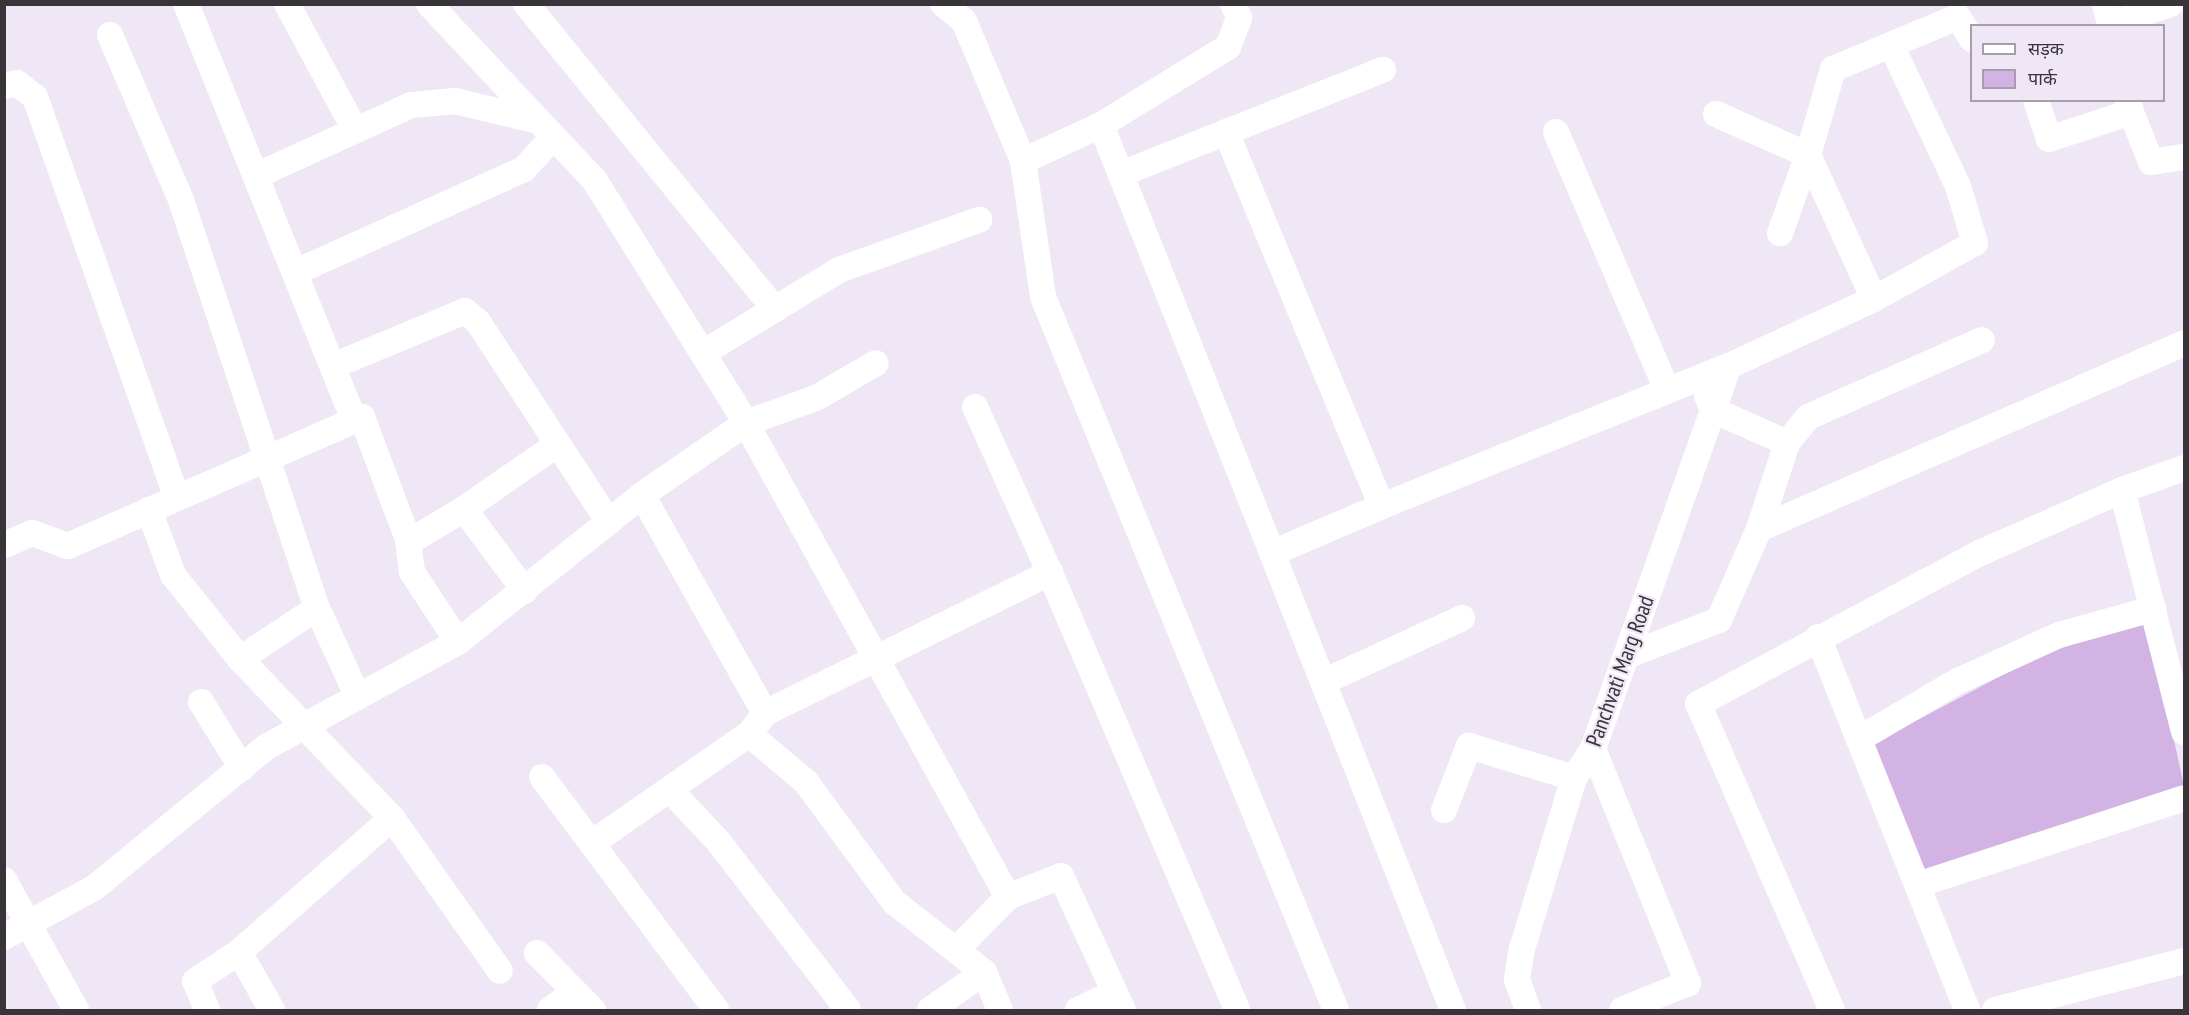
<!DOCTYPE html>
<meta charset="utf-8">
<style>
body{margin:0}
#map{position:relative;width:2189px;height:1015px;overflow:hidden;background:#f0e7f6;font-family:"PT Sans Narrow","Noto Sans Devanagari",sans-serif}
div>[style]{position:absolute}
.green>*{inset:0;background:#d3b3e4}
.minor>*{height:26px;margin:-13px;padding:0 13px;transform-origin:13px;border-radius:13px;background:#fff}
span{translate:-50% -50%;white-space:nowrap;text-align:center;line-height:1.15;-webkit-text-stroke:4.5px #f0e7f6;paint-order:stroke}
.street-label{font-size:22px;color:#38343a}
.frame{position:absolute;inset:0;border:6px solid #38343a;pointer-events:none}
.legend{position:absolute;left:1970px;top:24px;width:195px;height:78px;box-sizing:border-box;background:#f0e7f6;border:2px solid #a69fab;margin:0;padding:8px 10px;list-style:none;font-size:18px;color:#38343a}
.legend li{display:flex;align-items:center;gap:12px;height:30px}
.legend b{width:30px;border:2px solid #a69fab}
</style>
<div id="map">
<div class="green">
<i style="clip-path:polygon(2147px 617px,2184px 786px,1922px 872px,1874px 743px,2069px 640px)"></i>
</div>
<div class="minor">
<i style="left:186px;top:4px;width:446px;rotate:68deg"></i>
<i style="left:287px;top:4px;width:141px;rotate:61.6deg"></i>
<i style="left:429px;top:4px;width:243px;rotate:46.8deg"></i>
<i style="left:595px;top:181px;width:285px;rotate:58deg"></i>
<i style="left:746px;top:423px;width:74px;rotate:-19.7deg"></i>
<i style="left:816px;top:398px;width:69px;rotate:-30.3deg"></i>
<i style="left:526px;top:4px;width:394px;rotate:50.8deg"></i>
<i style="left:943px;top:4px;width:27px;rotate:39deg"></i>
<i style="left:964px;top:21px;width:152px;rotate:67.1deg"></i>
<i style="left:1023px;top:161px;width:137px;rotate:81.6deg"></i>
<i style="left:1043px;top:297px;width:771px;rotate:67.66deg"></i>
<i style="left:2105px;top:4px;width:21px;rotate:76deg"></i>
<i style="left:2110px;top:24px;width:64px;rotate:-18.2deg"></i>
<i style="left:110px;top:35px;width:180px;rotate:66.7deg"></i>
<i style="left:181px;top:200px;width:430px;rotate:71.6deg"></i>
<i style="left:317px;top:608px;width:98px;rotate:65.3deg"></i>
<i style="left:4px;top:86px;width:13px;rotate:-13deg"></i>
<i style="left:17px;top:83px;width:23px;rotate:38deg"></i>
<i style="left:35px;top:97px;width:424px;rotate:70.5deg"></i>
<i style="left:2036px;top:100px;width:41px;rotate:71.6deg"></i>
<i style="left:2049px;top:139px;width:86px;rotate:-18.2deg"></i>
<i style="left:2131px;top:112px;width:12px;rotate:-104deg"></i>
<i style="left:2131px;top:112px;width:54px;rotate:68.2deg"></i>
<i style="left:2151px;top:162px;width:33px;rotate:-9deg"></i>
<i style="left:1716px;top:114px;width:101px;rotate:24deg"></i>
<i style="left:1808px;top:155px;width:83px;rotate:109.7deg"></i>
<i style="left:1101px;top:125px;width:461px;rotate:68.2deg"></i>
<i style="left:1272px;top:553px;width:120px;rotate:-23.1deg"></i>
<i style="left:1226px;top:132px;width:405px;rotate:67.4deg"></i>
<i style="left:1382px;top:506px;width:374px;rotate:-22deg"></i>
<i style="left:1729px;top:366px;width:160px;rotate:-24.8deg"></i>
<i style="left:1874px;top:299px;width:158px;rotate:-114.6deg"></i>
<i style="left:1808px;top:155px;width:90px;rotate:-73.8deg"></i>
<i style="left:1833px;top:69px;width:135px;rotate:-22.6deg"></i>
<i style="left:1958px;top:17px;width:26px;rotate:58deg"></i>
<i style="left:1556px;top:132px;width:281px;rotate:66.7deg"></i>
<i style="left:1023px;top:161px;width:86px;rotate:-24.8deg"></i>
<i style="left:1101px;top:125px;width:149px;rotate:-31.6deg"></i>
<i style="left:1228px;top:47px;width:31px;rotate:-69deg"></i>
<i style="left:1239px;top:18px;width:15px;rotate:-113deg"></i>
<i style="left:1121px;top:174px;width:282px;rotate:-21.7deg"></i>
<i style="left:258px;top:175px;width:168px;rotate:-24.6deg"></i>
<i style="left:411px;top:105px;width:44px;rotate:-5.2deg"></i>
<i style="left:455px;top:101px;width:85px;rotate:13.5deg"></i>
<i style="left:296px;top:272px;width:250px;rotate:-24.3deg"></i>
<i style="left:524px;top:169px;width:43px;rotate:-47.8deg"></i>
<i style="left:1874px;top:299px;width:115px;rotate:-29deg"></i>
<i style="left:1975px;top:243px;width:59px;rotate:-106.6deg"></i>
<i style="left:1958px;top:186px;width:156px;rotate:-115.4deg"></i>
<i style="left:703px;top:353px;width:159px;rotate:-31.4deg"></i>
<i style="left:839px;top:270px;width:149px;rotate:-19.7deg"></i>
<i style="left:333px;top:366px;width:143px;rotate:-22.6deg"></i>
<i style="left:465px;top:311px;width:17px;rotate:40deg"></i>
<i style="left:478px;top:322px;width:239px;rotate:56.8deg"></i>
<i style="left:1707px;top:396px;width:15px;rotate:67deg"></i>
<i style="left:1713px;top:410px;width:81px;rotate:24deg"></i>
<i style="left:2122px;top:490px;width:66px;rotate:-19.5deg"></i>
<i style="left:642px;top:495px;width:126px;rotate:-34.7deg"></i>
<i style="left:746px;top:423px;width:542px;rotate:61.07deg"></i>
<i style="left:1008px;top:897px;width:57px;rotate:-21.6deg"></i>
<i style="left:1061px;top:876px;width:148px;rotate:65.2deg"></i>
<i style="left:464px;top:509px;width:114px;rotate:-34.7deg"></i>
<i style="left:149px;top:510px;width:69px;rotate:69.7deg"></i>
<i style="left:173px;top:575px;width:107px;rotate:51.4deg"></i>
<i style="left:240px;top:659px;width:220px;rotate:46.3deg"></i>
<i style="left:392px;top:818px;width:187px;rotate:54.8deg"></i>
<i style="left:1759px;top:529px;width:464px;rotate:-23.6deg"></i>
<i style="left:408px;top:540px;width:32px;rotate:83deg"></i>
<i style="left:412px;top:572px;width:84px;rotate:56.7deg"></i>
<i style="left:4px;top:545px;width:30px;rotate:-23deg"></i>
<i style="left:32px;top:533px;width:38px;rotate:20deg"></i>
<i style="left:68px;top:546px;width:321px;rotate:-23.7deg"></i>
<i style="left:362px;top:417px;width:134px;rotate:69.4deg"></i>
<i style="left:409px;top:542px;width:64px;rotate:-31deg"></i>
<i style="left:464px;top:509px;width:102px;rotate:53.4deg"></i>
<i style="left:1272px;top:553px;width:492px;rotate:68.4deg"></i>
<i style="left:1050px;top:573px;width:475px;rotate:66.8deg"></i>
<i style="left:1818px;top:637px;width:402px;rotate:68.2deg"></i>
<i style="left:1626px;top:656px;width:100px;rotate:-21.2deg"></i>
<i style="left:1719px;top:620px;width:99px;rotate:-66.3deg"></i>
<i style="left:1759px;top:529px;width:90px;rotate:-72deg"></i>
<i style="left:1787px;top:443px;width:33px;rotate:-51deg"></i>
<i style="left:1808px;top:417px;width:190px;rotate:-23.9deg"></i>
<i style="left:240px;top:659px;width:92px;rotate:-33.5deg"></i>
<i style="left:1323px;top:682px;width:153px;rotate:-24.7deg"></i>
<i style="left:201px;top:702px;width:78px;rotate:58.2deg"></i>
<i style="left:765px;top:713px;width:318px;rotate:-26.2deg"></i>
<i style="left:1050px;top:573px;width:182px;rotate:-114.3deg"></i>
<i style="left:1859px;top:739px;width:115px;rotate:-30.4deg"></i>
<i style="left:1958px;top:681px;width:111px;rotate:-24.5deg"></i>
<i style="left:2059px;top:635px;width:98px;rotate:-15.5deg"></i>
<i style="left:1593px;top:749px;width:253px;rotate:67.9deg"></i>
<i style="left:1688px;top:983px;width:71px;rotate:157.8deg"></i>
<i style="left:542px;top:777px;width:291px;rotate:53.2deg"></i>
<i style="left:671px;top:791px;width:69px;rotate:46.8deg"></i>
<i style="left:718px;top:841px;width:213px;rotate:52.4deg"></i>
<i style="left:1444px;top:810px;width:69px;rotate:-68.7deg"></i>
<i style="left:1469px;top:746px;width:110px;rotate:16.9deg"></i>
<i style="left:592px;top:843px;width:191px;rotate:-34.8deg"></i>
<i style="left:4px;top:880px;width:149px;rotate:61deg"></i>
<i style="left:1917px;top:885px;width:281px;rotate:-18deg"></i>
<i style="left:4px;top:937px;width:102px;rotate:-28.6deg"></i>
<i style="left:94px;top:888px;width:222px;rotate:-39.3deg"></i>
<i style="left:266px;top:747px;width:219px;rotate:-28.7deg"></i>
<i style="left:458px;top:642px;width:236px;rotate:-38.6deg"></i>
<i style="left:642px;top:495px;width:250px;rotate:60.6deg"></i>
<i style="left:765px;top:713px;width:26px;rotate:127deg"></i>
<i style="left:749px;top:734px;width:75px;rotate:40.1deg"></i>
<i style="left:806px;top:782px;width:149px;rotate:53.7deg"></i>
<i style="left:894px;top:902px;width:114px;rotate:37.9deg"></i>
<i style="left:984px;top:972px;width:41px;rotate:67.2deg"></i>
<i style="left:956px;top:950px;width:74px;rotate:-45.5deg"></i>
<i style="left:239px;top:952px;width:67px;rotate:60.4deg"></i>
<i style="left:537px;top:953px;width:80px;rotate:45.5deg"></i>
<i style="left:207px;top:1010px;width:31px;rotate:-112deg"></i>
<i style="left:195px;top:981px;width:53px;rotate:-33.4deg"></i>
<i style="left:239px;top:952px;width:203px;rotate:-41.2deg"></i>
<i style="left:550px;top:1010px;width:30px;rotate:-37deg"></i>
<i style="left:930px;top:1010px;width:66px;rotate:-35.1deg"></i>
<i style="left:1078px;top:1010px;width:41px;rotate:-25.9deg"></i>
<i style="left:1528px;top:1010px;width:33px;rotate:-110deg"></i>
<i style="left:1517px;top:979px;width:30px;rotate:-81deg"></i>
<i style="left:1522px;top:949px;width:179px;rotate:-73.1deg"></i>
<i style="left:1574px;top:778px;width:35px;rotate:-57deg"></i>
<i style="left:1593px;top:749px;width:406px;rotate:-70.5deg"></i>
<i style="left:1832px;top:1010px;width:334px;rotate:-113.6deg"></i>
<i style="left:1698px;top:704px;width:320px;rotate:-28.2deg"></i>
<i style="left:1980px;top:553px;width:155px;rotate:-23.9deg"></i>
<i style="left:2122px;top:490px;width:250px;rotate:75.6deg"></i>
<i style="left:1995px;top:1010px;width:195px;rotate:-14.5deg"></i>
</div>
<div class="street-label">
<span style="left:1620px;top:671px;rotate:-70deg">Panchvati Marg Road</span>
</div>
<div class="frame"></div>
<ul class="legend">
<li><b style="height:8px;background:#fff"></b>सड़क</li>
<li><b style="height:16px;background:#d3b3e4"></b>पार्क</li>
</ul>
</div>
